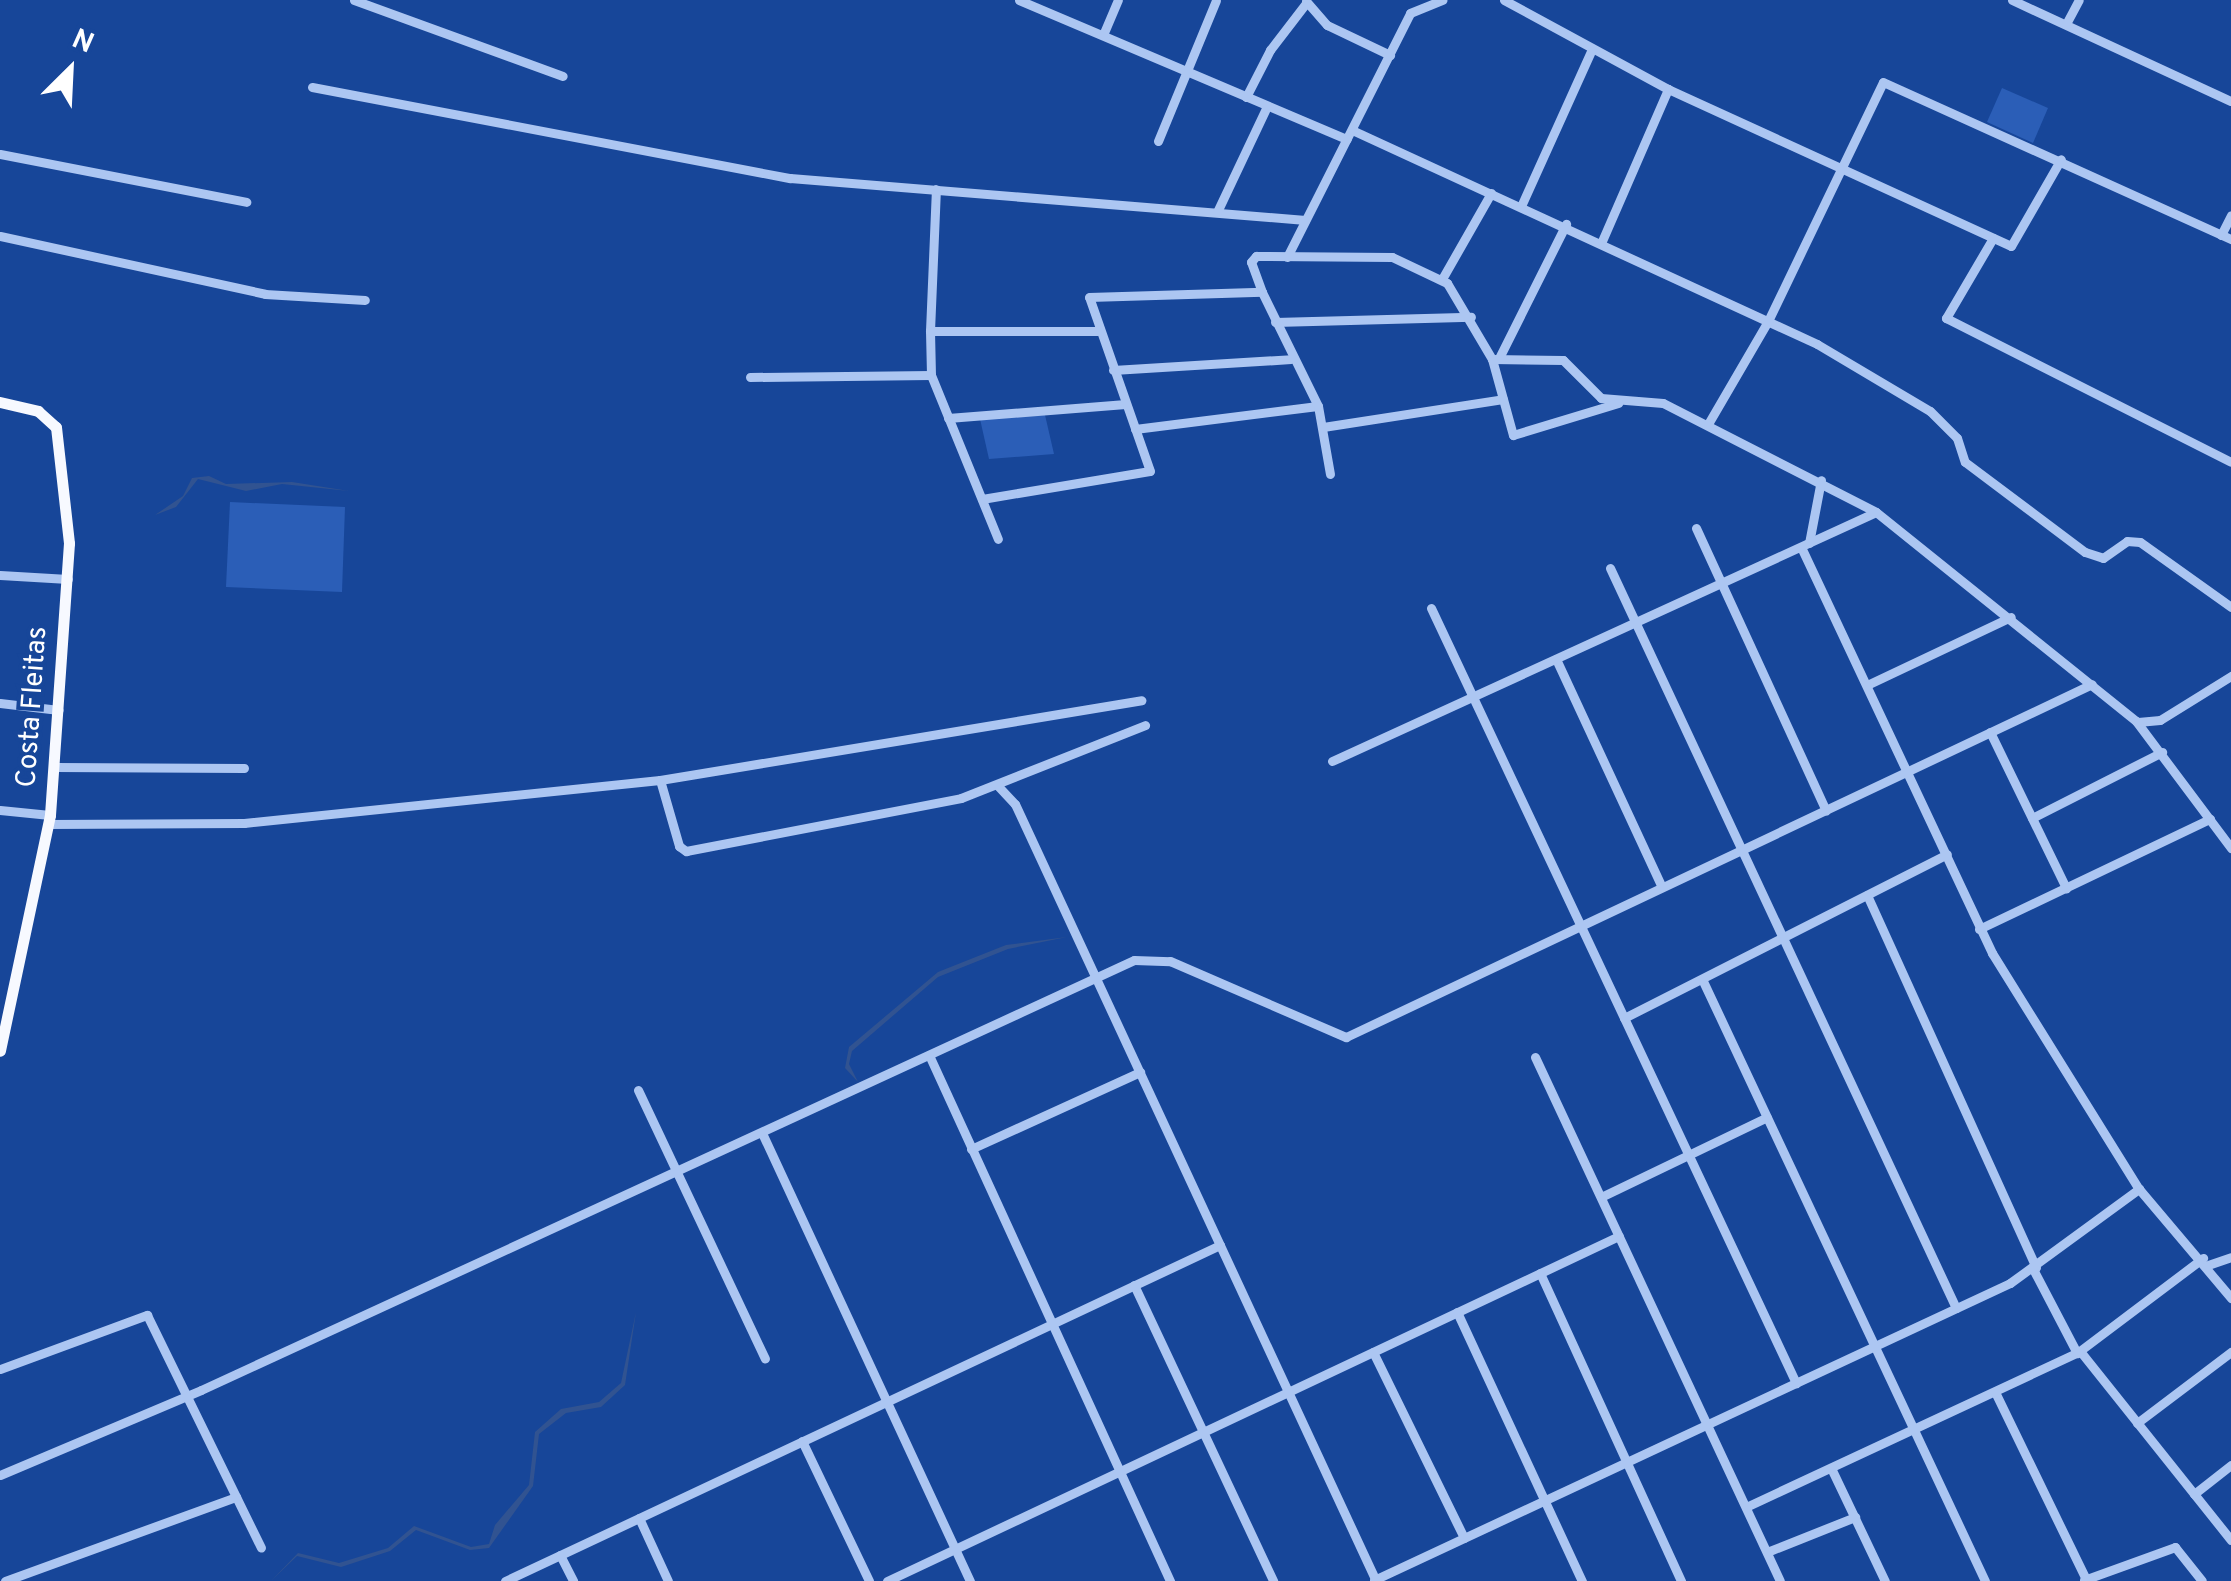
<!DOCTYPE html>
<style>
body{margin:0}
#map{position:relative;width:2231px;height:1581px;overflow:hidden;background:#174699;font-family:Overpass,sans-serif}
div>[style]{position:absolute}
.green>*{inset:0;background:#2b5eb7}
.water>*{inset:0;background:#315391}
.minor>*{height:9px;margin:-4.5px;padding:0 4.5px;transform-origin:4.5px;border-radius:4.5px;background:#acc6f2}
.major>*{height:11px;margin:-5.5px;padding:0 5.5px;transform-origin:5.5px;border-radius:5.5px;background:#f7f9ff}
span{translate:-50% -50%;white-space:nowrap;text-align:center;line-height:1.15;-webkit-text-stroke:8px #174699;paint-order:stroke}
.street-label{font-size:28px;color:#fff}
.north{position:absolute;left:20px;top:20px;width:100px;height:100px;-webkit-text-stroke:8px #174699;paint-order:stroke;rotate:24deg;font-size:28px;font-weight:700;line-height:40px;text-align:center;color:#fff}
.north::after{content:'';display:block;margin:auto;width:35px;height:45px;background:#fff;clip-path:polygon(50% 0,100% 100%,50% 72%,0 100%)}
</style>
<div id="map">
<div class="green">
<i style="clip-path:polygon(2002px 88px,2048px 108px,2033px 143px,1987px 122px)"></i>
<i style="clip-path:polygon(1045px 415px,1054px 454px,989px 459px,980px 419px)"></i>
<i style="clip-path:polygon(230px 502px,345px 507px,342px 592px,226px 587px)"></i>
</div>
<div class="water">
<i style="clip-path:polygon(209px 476px,226px 484px,292px 482px,349px 491px,282px 484px,246px 491px,198px 479px,176px 507px,155px 515px,183px 496px,192px 478px)"></i>
<i style="clip-path:polygon(1067px 937px,1008px 949px,938px 977px,852px 1051px,849px 1064px,858px 1082px,845px 1068px,849px 1047px,938px 972px,1006px 945px)"></i>
<i style="clip-path:polygon(636px 1312px,625px 1385px,601px 1407px,566px 1413px,539px 1434px,533px 1486px,489px 1548px,470px 1550px,416px 1530px,390px 1551px,341px 1567px,297px 1556px,271px 1581px,298px 1553px,339px 1563px,388px 1548px,414px 1526px,471px 1547px,489px 1544px,495px 1525px,529px 1485px,535px 1432px,561px 1409px,599px 1402px,621px 1383px)"></i>
</div>
<div class="minor">
<i style="left:354px;top:0;width:222px;rotate:20deg"></i>
<i style="left:1019px;top:0;width:356px;rotate:23deg"></i>
<i style="left:1504px;top:0;width:187px;rotate:28.5deg"></i>
<i style="left:1668px;top:89px;width:377px;rotate:24.6deg"></i>
<i style="left:2011px;top:246px;width:100px;rotate:-60.1deg"></i>
<i style="left:2012px;top:0;width:241px;rotate:24.8deg"></i>
<i style="left:1306px;top:1px;width:32px;rotate:49deg"></i>
<i style="left:1327px;top:25px;width:70px;rotate:25.5deg"></i>
<i style="left:2066px;top:24px;width:27px;rotate:-62deg"></i>
<i style="left:1103px;top:35px;width:38px;rotate:-67deg"></i>
<i style="left:312px;top:87px;width:487px;rotate:10.8deg"></i>
<i style="left:790px;top:178px;width:517px;rotate:4.66deg"></i>
<i style="left:1246px;top:97px;width:53px;rotate:-62.9deg"></i>
<i style="left:1270px;top:50px;width:59px;rotate:-52.5deg"></i>
<i style="left:1352px;top:130px;width:512px;rotate:24.71deg"></i>
<i style="left:1817px;top:344px;width:131px;rotate:30.7deg"></i>
<i style="left:1930px;top:411px;width:38px;rotate:45deg"></i>
<i style="left:1957px;top:438px;width:25px;rotate:72deg"></i>
<i style="left:1965px;top:462px;width:150px;rotate:36.9deg"></i>
<i style="left:2085px;top:552px;width:19px;rotate:18deg"></i>
<i style="left:2103px;top:558px;width:29px;rotate:-35deg"></i>
<i style="left:2127px;top:541px;width:13px;rotate:4deg"></i>
<i style="left:2140px;top:542px;width:112px;rotate:35.5deg"></i>
<i style="left:1158px;top:141px;width:152px;rotate:-67.6deg"></i>
<i style="left:0;top:154px;width:251px;rotate:11deg"></i>
<i style="left:1522px;top:204px;width:168px;rotate:-65.7deg"></i>
<i style="left:1217px;top:212px;width:117px;rotate:-64.7deg"></i>
<i style="left:2221px;top:235px;width:22px;rotate:-63deg"></i>
<i style="left:0;top:236px;width:271px;rotate:12.3deg"></i>
<i style="left:265px;top:294px;width:100px;rotate:3.4deg"></i>
<i style="left:1993px;top:238px;width:93px;rotate:120.4deg"></i>
<i style="left:1946px;top:318px;width:319px;rotate:26.8deg"></i>
<i style="left:1602px;top:241px;width:166px;rotate:-66.5deg"></i>
<i style="left:1287px;top:257px;width:273px;rotate:-63.2deg"></i>
<i style="left:1410px;top:13px;width:35px;rotate:-22deg"></i>
<i style="left:1442px;top:279px;width:99px;rotate:-60.3deg"></i>
<i style="left:1275px;top:322px;width:196px;rotate:-1.5deg"></i>
<i style="left:930px;top:331px;width:142px;rotate:-87.6deg"></i>
<i style="left:1499px;top:358px;width:150px;rotate:-63.4deg"></i>
<i style="left:1492px;top:359px;width:71px;rotate:0.8deg"></i>
<i style="left:1563px;top:360px;width:54px;rotate:45deg"></i>
<i style="left:1601px;top:398px;width:62px;rotate:4.6deg"></i>
<i style="left:1663px;top:403px;width:239px;rotate:27.1deg"></i>
<i style="left:1876px;top:512px;width:334px;rotate:38.8deg"></i>
<i style="left:2136px;top:721px;width:159px;rotate:53.2deg"></i>
<i style="left:1113px;top:370px;width:178px;rotate:-3.5deg"></i>
<i style="left:931px;top:375px;width:177px;rotate:67.8deg"></i>
<i style="left:750px;top:377px;width:181px;rotate:-0.6deg"></i>
<i style="left:931px;top:375px;width:44px;rotate:-91.3deg"></i>
<i style="left:930px;top:331px;width:167px"></i>
<i style="left:948px;top:418px;width:178px;rotate:-4.5deg"></i>
<i style="left:1708px;top:424px;width:119px;rotate:-59.8deg"></i>
<i style="left:1768px;top:321px;width:265px;rotate:-64.3deg"></i>
<i style="left:1883px;top:82px;width:382px;rotate:24.3deg"></i>
<i style="left:1323px;top:427px;width:182px;rotate:-8.8deg"></i>
<i style="left:1135px;top:429px;width:184px;rotate:-7.2deg"></i>
<i style="left:1330px;top:474px;width:69px;rotate:-100deg"></i>
<i style="left:1318px;top:406px;width:127px;rotate:-116.2deg"></i>
<i style="left:1262px;top:292px;width:32px;rotate:-110deg"></i>
<i style="left:1251px;top:262px;width:8px;rotate:-50deg"></i>
<i style="left:1256px;top:256px;width:136px;rotate:0.4deg"></i>
<i style="left:1392px;top:257px;width:61px;rotate:25.3deg"></i>
<i style="left:1447px;top:283px;width:88px;rotate:59.4deg"></i>
<i style="left:1492px;top:359px;width:79px;rotate:74.6deg"></i>
<i style="left:1513px;top:435px;width:110px;rotate:-16.9deg"></i>
<i style="left:982px;top:499px;width:170px;rotate:-9.5deg"></i>
<i style="left:1150px;top:471px;width:184px;rotate:-109.3deg"></i>
<i style="left:1089px;top:297px;width:173px;rotate:-1.7deg"></i>
<i style="left:1696px;top:528px;width:311px;rotate:65.3deg"></i>
<i style="left:1809px;top:543px;width:64px;rotate:-79.2deg"></i>
<i style="left:1801px;top:547px;width:449px;rotate:64.8deg"></i>
<i style="left:1992px;top:953px;width:278px;rotate:58.1deg"></i>
<i style="left:2139px;top:1189px;width:143px;rotate:49.8deg"></i>
<i style="left:1610px;top:568px;width:817px;rotate:64.94deg"></i>
<i style="left:0;top:575px;width:68px;rotate:3.4deg"></i>
<i style="left:1431px;top:608px;width:857px;rotate:64.78deg"></i>
<i style="left:1556px;top:659px;width:251px;rotate:65.1deg"></i>
<i style="left:1867px;top:685px;width:159px;rotate:-25.3deg"></i>
<i style="left:0;top:703px;width:59px;rotate:6.8deg"></i>
<i style="left:2138px;top:722px;width:22px;rotate:-5deg"></i>
<i style="left:2160px;top:720px;width:84px;rotate:-31.8deg"></i>
<i style="left:1990px;top:732px;width:174px;rotate:64deg"></i>
<i style="left:1332px;top:761px;width:598px;rotate:-24.59deg"></i>
<i style="left:55px;top:767px;width:189px;rotate:0.3deg"></i>
<i style="left:660px;top:780px;width:69px;rotate:73.9deg"></i>
<i style="left:679px;top:846px;width:9px;rotate:36deg"></i>
<i style="left:686px;top:851px;width:280px;rotate:-10.9deg"></i>
<i style="left:961px;top:798px;width:198px;rotate:-21.6deg"></i>
<i style="left:998px;top:786px;width:25px;rotate:47deg"></i>
<i style="left:1015px;top:804px;width:857px;rotate:65.08deg"></i>
<i style="left:0;top:810px;width:50px;rotate:5.7deg"></i>
<i style="left:2032px;top:818px;width:146px;rotate:-26.9deg"></i>
<i style="left:48px;top:824px;width:196px;rotate:-0.3deg"></i>
<i style="left:244px;top:823px;width:418px;rotate:-5.9deg"></i>
<i style="left:660px;top:780px;width:488px;rotate:-9.4deg"></i>
<i style="left:1867px;top:895px;width:409px;rotate:65.6deg"></i>
<i style="left:1979px;top:929px;width:256px;rotate:-25.5deg"></i>
<i style="left:1702px;top:979px;width:665px;rotate:64.82deg"></i>
<i style="left:1624px;top:1018px;width:362px;rotate:-26.9deg"></i>
<i style="left:929px;top:1055px;width:579px;rotate:65.38deg"></i>
<i style="left:1535px;top:1057px;width:578px;rotate:64.94deg"></i>
<i style="left:638px;top:1090px;width:297px;rotate:64.7deg"></i>
<i style="left:762px;top:1133px;width:494px;rotate:65.1deg"></i>
<i style="left:971px;top:1149px;width:186px;rotate:-24.5deg"></i>
<i style="left:1601px;top:1197px;width:184px;rotate:-25.7deg"></i>
<i style="left:2208px;top:1265px;width:24px;rotate:-19deg"></i>
<i style="left:2033px;top:1269px;width:95px;rotate:62.4deg"></i>
<i style="left:1540px;top:1273px;width:339px;rotate:65.4deg"></i>
<i style="left:1134px;top:1285px;width:327px;rotate:64.8deg"></i>
<i style="left:1457px;top:1312px;width:297px;rotate:65.1deg"></i>
<i style="left:2080px;top:1351px;width:242px;rotate:51.4deg"></i>
<i style="left:1373px;top:1352px;width:207px;rotate:63.9deg"></i>
<i style="left:0;top:1369px;width:157px;rotate:-20.2deg"></i>
<i style="left:147px;top:1315px;width:259px;rotate:63.9deg"></i>
<i style="left:1996px;top:1394px;width:206px;rotate:64.1deg"></i>
<i style="left:2137px;top:1423px;width:118px;rotate:-37.1deg"></i>
<i style="left:802px;top:1441px;width:155px;rotate:64.4deg"></i>
<i style="left:1831px;top:1468px;width:125px;rotate:64.5deg"></i>
<i style="left:0;top:1475px;width:218px;rotate:-22.9deg"></i>
<i style="left:201px;top:1390px;width:1027px;rotate:-24.74deg"></i>
<i style="left:1134px;top:960px;width:36px;rotate:2deg"></i>
<i style="left:1170px;top:961px;width:192px;rotate:23.4deg"></i>
<i style="left:1346px;top:1037px;width:825px;rotate:-25.32deg"></i>
<i style="left:2194px;top:1494px;width:47px;rotate:-38.1deg"></i>
<i style="left:1746px;top:1507px;width:365px;rotate:-25deg"></i>
<i style="left:2077px;top:1353px;width:158px;rotate:-37deg"></i>
<i style="left:639px;top:1518px;width:69px;rotate:65.3deg"></i>
<i style="left:1767px;top:1552px;width:95px;rotate:-21.7deg"></i>
<i style="left:560px;top:1555px;width:29px;rotate:63deg"></i>
<i style="left:1374px;top:1580px;width:702px;rotate:-25.03deg"></i>
<i style="left:2010px;top:1283px;width:160px;rotate:-36.1deg"></i>
<i style="left:2084px;top:1580px;width:97px;rotate:-19.9deg"></i>
<i style="left:2175px;top:1547px;width:43px;rotate:51.5deg"></i>
<i style="left:5px;top:1581px;width:246px;rotate:-20deg"></i>
<i style="left:505px;top:1581px;width:790px;rotate:-25.17deg"></i>
<i style="left:887px;top:1581px;width:809px;rotate:-25.24deg"></i>
</div>
<div class="major">
<i style="left:0;top:402px;width:39px;rotate:13deg"></i>
<i style="left:38px;top:411px;width:24px;rotate:42deg"></i>
<i style="left:56px;top:427px;width:117px;rotate:83.6deg"></i>
<i style="left:69px;top:543px;width:273px;rotate:94deg"></i>
<i style="left:50px;top:815px;width:241px;rotate:102deg"></i>
</div>
<div class="street-label">
<span style="left:33px;top:707px;rotate:-86deg">Costa Fleitas</span>
</div>
<div class="north">N</div>
</div>
